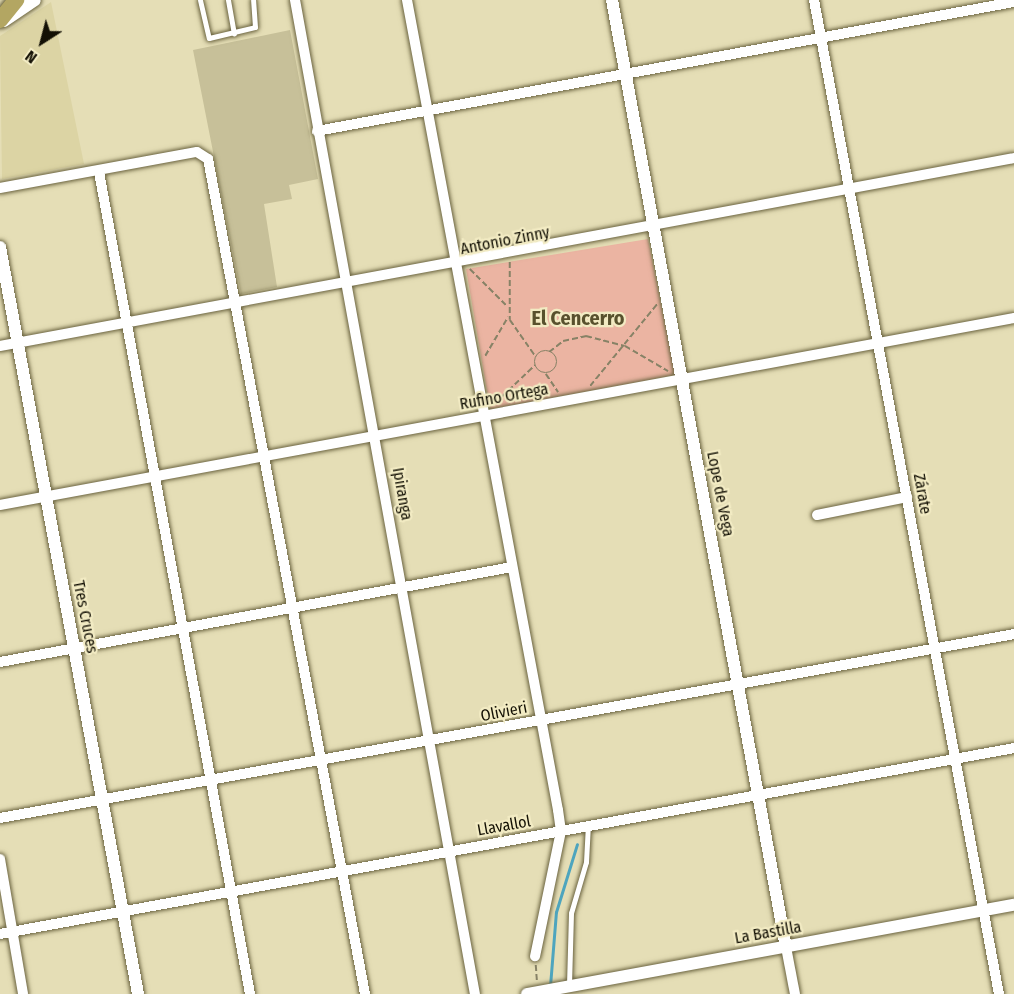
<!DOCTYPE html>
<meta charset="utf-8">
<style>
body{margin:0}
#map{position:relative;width:1014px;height:994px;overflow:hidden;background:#e5deb6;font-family:"Fira Sans Condensed",sans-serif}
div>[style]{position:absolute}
.built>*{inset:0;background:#dcd4a4}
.green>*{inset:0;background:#ebb4a2}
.stream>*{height:3px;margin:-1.5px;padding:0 1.5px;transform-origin:1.5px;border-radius:1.5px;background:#4ea5be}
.building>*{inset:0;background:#c7c099}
.path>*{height:1.5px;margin-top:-0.75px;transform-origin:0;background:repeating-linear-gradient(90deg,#878266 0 6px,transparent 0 9px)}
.path>.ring{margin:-0.75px;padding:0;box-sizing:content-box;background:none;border:1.5px solid #878266;border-radius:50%}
.roads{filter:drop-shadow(0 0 2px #6a633f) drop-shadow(0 0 2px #6a633f)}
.service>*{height:5px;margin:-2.5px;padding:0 2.5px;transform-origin:2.5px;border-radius:2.5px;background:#fff}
.minor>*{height:10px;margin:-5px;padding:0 5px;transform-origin:5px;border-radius:5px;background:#fff}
.tertiary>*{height:12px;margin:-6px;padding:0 6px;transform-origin:6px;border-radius:6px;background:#fff}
.trunk>*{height:16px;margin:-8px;padding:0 8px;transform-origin:8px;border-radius:8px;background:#b3a662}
span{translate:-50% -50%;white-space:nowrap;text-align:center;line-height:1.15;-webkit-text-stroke:4.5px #f2ebc3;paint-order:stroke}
.street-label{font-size:16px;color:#131004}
.quarter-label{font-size:20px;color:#58512d;font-weight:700}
.north{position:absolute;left:12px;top:12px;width:60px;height:60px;-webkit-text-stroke:4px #f2ebc3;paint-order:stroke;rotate:216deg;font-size:16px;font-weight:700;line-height:24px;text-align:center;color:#131004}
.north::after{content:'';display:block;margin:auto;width:21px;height:27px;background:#131004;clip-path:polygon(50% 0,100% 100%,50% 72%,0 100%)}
</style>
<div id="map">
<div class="built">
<i style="clip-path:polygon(51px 2px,84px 164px,2px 179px,0 36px)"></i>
</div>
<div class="green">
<i style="clip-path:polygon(648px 239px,675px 375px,490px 409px,466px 269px)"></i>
</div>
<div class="stream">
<i style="left:550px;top:986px;width:74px;rotate:-85.4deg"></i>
<i style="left:556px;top:912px;width:71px;rotate:-72.8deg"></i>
</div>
<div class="building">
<i style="clip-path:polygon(290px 30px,318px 179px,289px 185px,292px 199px,264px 204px,277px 287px,241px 294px,193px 50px)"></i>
</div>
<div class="path">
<i style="left:510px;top:262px;width:58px;rotate:90deg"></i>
<i style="left:510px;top:320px;width:45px;rotate:54.9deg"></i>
<i style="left:470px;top:269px;width:52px;rotate:45deg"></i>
<i class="ring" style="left:535px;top:351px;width:20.5px;height:20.5px"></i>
<i style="left:549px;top:352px;width:18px;rotate:-38deg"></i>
<i style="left:563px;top:341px;width:24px;rotate:-12deg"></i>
<i style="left:586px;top:336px;width:40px;rotate:14.4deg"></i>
<i style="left:625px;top:346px;width:50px;rotate:30.2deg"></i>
<i style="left:485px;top:356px;width:45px;rotate:-59.5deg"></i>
<i style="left:546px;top:374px;width:22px;rotate:56deg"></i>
<i style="left:590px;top:386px;width:106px;rotate:-50.7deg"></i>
<i style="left:495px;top:403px;width:55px;rotate:-43.5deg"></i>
<i style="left:536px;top:965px;width:16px;rotate:86deg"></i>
</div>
<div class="roads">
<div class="service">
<i style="left:200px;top:0;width:39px;rotate:77deg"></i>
<i style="left:209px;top:38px;width:47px;rotate:-13.4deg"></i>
<i style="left:255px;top:27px;width:27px;rotate:-94deg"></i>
<i style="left:228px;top:0;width:34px;rotate:80deg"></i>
<i style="left:569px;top:985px;width:72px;rotate:-88.4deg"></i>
<i style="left:571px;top:913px;width:53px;rotate:-73.6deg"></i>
<i style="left:586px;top:862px;width:36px;rotate:-87deg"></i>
</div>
<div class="minor">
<i style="left:295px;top:0;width:1010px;rotate:79.74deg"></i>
<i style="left:407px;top:0;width:824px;rotate:79.44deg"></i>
<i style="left:558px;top:810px;width:21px;rotate:82deg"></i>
<i style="left:561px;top:831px;width:128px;rotate:101.7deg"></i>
<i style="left:814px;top:0;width:1011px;rotate:79.46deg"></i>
<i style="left:317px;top:131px;width:709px;rotate:-10.49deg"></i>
<i style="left:99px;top:172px;width:836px;rotate:79.59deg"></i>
<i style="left:0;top:188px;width:200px;rotate:-10.4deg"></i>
<i style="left:197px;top:152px;width:13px;rotate:32deg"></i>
<i style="left:208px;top:159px;width:850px;rotate:79.35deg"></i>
<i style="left:0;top:346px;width:1031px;rotate:-10.5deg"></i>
<i style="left:0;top:505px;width:1031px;rotate:-10.45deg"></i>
<i style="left:817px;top:515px;width:92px;rotate:-11.3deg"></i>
<i style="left:0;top:662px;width:521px;rotate:-10.51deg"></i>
<i style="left:0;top:818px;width:1031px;rotate:-10.28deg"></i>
<i style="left:0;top:859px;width:137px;rotate:80.3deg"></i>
<i style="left:0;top:934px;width:1031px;rotate:-10.39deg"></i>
<i style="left:786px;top:947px;width:48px;rotate:79.2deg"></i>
</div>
<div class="tertiary">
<i style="left:612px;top:0;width:963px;rotate:79.59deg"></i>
<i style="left:4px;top:21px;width:37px;rotate:-34deg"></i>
<i style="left:0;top:247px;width:760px;rotate:79.53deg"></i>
<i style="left:527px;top:994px;width:495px;rotate:-10.4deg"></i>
</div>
<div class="trunk">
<i style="left:0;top:20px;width:26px;rotate:-51deg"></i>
</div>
</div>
<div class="street-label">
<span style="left:505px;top:241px;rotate:-11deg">Antonio Zinny</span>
<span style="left:504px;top:397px;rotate:-10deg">Rufino Ortega</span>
<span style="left:402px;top:494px;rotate:80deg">Ipiranga</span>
<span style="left:720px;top:494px;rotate:79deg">Lope de Vega</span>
<span style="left:922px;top:494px;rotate:80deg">Zárate</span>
<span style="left:85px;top:617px;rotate:79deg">Tres Cruces</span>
<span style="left:504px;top:712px;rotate:-11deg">Olivieri</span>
<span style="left:504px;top:826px;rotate:-10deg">Llavallol</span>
<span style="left:768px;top:933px;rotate:-10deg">La Bastilla</span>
</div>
<div class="quarter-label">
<span style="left:578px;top:318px">El Cencerro</span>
</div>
<div class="north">N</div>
</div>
